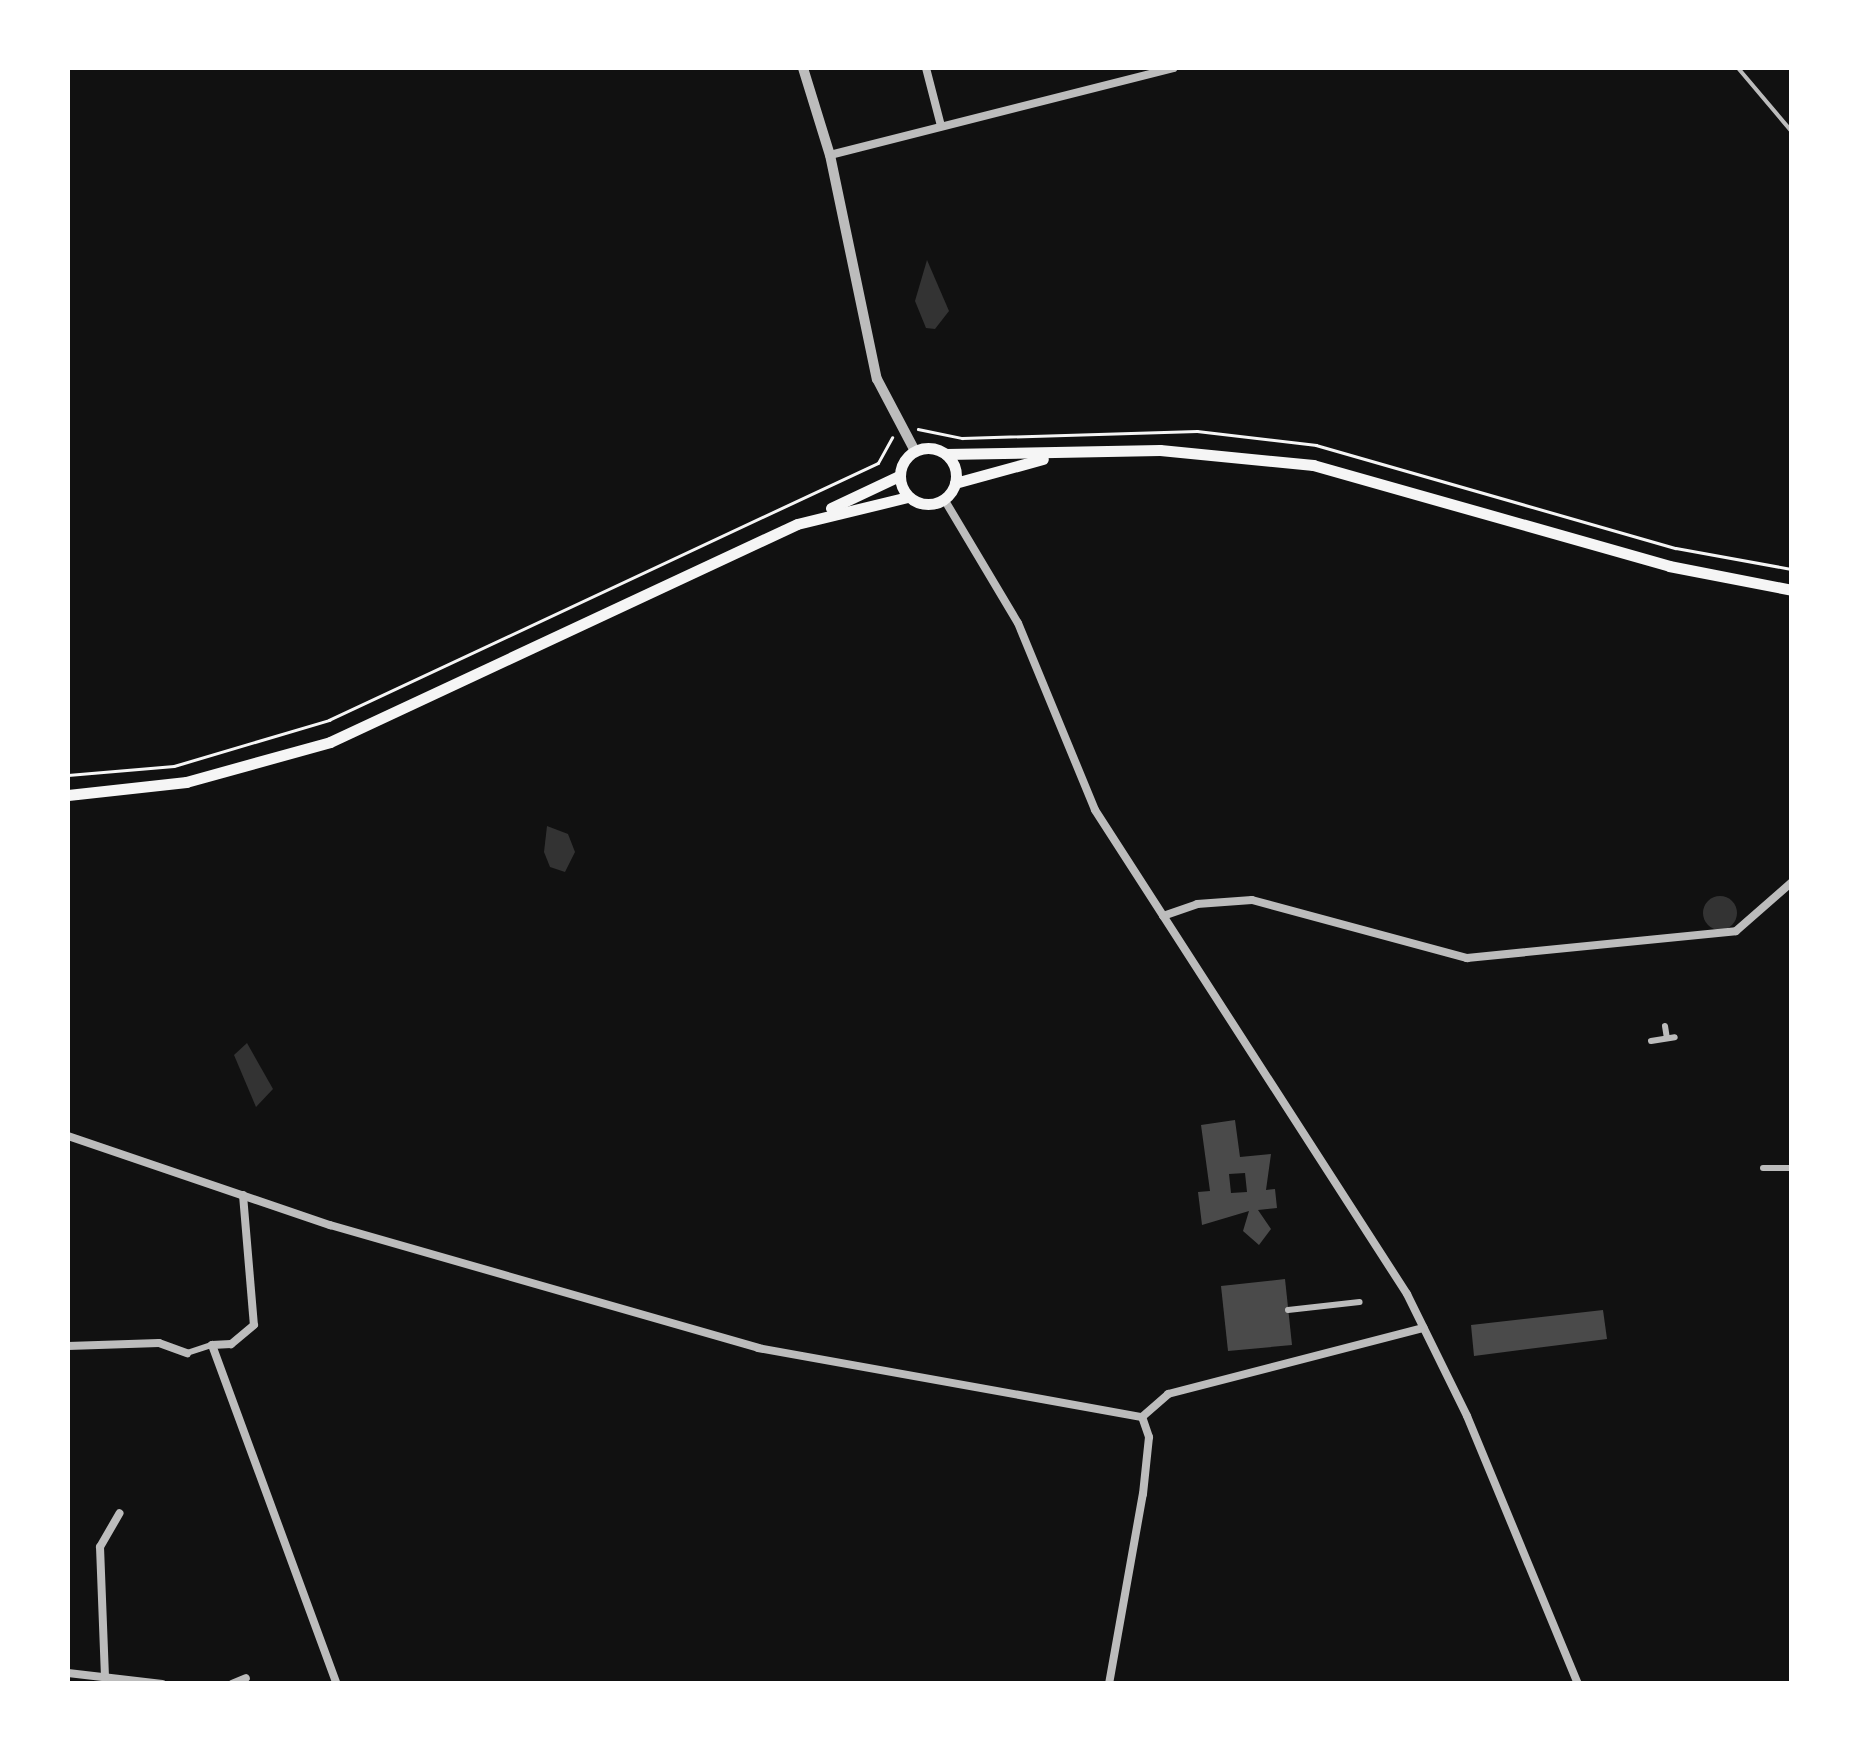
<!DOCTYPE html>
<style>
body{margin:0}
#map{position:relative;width:1859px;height:1751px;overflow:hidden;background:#111;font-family:"Work Sans",sans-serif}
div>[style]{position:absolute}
.water>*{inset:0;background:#333}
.round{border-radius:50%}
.building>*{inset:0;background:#4a4a4a}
.path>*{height:2.5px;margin:-1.25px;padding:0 1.25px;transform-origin:1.25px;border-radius:1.25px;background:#f5f5f5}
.service>*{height:4px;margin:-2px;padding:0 2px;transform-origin:2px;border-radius:2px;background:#bcbcbc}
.pedestrian>*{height:6px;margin:-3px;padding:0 3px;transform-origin:3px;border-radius:3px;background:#bcbcbc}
.minor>*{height:8px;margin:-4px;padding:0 4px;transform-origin:4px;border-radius:4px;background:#bcbcbc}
.tertiary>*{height:10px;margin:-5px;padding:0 5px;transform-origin:5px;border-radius:5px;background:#bcbcbc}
.secondary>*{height:11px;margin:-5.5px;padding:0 5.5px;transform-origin:5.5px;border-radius:5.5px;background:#f5f5f5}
.secondary>.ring{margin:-5.5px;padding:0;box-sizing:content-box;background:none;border:11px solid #f5f5f5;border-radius:50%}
span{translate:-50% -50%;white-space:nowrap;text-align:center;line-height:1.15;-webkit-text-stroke:10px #fff;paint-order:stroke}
.frame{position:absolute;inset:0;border:70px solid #fff;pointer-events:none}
</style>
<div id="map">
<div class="water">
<i style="clip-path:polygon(927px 260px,949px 311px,935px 329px,926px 328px,915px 301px)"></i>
<i style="clip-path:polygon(547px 826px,568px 834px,575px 852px,565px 872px,550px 867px,544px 852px)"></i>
<i class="round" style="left:1703px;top:896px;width:34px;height:34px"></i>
<i style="clip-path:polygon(247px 1043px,273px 1089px,256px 1107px,234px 1055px)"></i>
</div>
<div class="building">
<i style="clip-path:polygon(evenodd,1235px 1120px,1240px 1157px,1271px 1154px,1266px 1190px,1275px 1189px,1277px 1208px,1258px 1210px,1271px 1229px,1259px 1245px,1243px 1231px,1249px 1211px,1202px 1225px,1198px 1192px,1210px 1191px,1201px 1125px,1235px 1120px,1245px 1173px,1247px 1192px,1231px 1193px,1229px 1174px,1245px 1173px)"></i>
<i style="clip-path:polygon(1285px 1279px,1292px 1345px,1228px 1351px,1221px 1286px)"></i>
<i style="clip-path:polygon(1603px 1310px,1607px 1339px,1474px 1356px,1471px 1325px)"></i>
</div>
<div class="path">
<i style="left:918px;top:429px;width:45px;rotate:11.6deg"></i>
<i style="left:962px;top:438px;width:235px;rotate:-1.7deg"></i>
<i style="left:1197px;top:431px;width:120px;rotate:6.7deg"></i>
<i style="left:1316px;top:445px;width:374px;rotate:16deg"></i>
<i style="left:1676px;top:548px;width:118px;rotate:10.3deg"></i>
<i style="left:68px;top:775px;width:106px;rotate:-4.9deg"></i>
<i style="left:174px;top:766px;width:162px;rotate:-16.5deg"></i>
<i style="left:329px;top:720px;width:606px;rotate:-25.09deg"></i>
<i style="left:878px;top:463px;width:29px;rotate:-61deg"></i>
</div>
<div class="service">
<i style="left:1738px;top:68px;width:84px;rotate:49.8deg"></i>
</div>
<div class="pedestrian">
<i style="left:1665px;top:1026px;width:12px;rotate:81deg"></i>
<i style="left:1651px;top:1041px;width:24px;rotate:-9deg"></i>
<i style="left:1763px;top:1168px;width:29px"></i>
<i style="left:1288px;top:1310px;width:72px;rotate:-6.3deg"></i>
<i style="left:187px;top:1353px;width:26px;rotate:-18deg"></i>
</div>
<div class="minor">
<i style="left:926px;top:68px;width:60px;rotate:75.5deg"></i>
<i style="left:830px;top:155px;width:354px;rotate:-14.2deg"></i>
<i style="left:944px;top:499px;width:144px;rotate:59.2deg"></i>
<i style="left:1018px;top:623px;width:202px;rotate:67.6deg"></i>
<i style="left:1095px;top:810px;width:576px;rotate:57.19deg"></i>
<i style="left:1407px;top:1294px;width:136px;rotate:63.8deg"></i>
<i style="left:1467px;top:1416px;width:290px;rotate:67.5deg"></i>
<i style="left:1163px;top:916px;width:36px;rotate:-19deg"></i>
<i style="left:1197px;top:904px;width:55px;rotate:-4.2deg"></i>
<i style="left:1252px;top:900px;width:223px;rotate:15.1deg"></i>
<i style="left:1467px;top:958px;width:270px;rotate:-5.7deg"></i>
<i style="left:1736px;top:931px;width:74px;rotate:-41.2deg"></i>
<i style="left:68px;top:1136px;width:277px;rotate:18.8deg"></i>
<i style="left:330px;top:1225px;width:445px;rotate:16deg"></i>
<i style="left:758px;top:1348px;width:390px;rotate:10.2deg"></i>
<i style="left:1142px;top:1417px;width:35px;rotate:-41deg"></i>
<i style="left:1168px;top:1394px;width:264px;rotate:-14.5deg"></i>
<i style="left:243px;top:1195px;width:130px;rotate:85.2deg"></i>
<i style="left:254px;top:1325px;width:30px;rotate:140deg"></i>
<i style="left:231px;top:1344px;width:19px;rotate:177deg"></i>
<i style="left:212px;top:1345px;width:361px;rotate:69.8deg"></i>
<i style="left:68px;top:1346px;width:91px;rotate:-1.9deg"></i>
<i style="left:159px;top:1343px;width:30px;rotate:20deg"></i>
<i style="left:68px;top:1673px;width:95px;rotate:6.7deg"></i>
<i style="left:105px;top:1677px;width:130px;rotate:-92.2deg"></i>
<i style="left:100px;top:1547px;width:39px;rotate:-60deg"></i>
<i style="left:232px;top:1684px;width:15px;rotate:-23deg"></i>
<i style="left:1109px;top:1684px;width:193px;rotate:-79.9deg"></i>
<i style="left:1143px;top:1494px;width:57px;rotate:-84deg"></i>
<i style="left:1149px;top:1437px;width:21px;rotate:-109deg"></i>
</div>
<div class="tertiary">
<i style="left:803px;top:68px;width:91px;rotate:72.8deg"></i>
<i style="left:830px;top:155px;width:229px;rotate:78.2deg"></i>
<i style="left:877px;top:379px;width:81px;rotate:62.2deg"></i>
</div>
<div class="secondary">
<i class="ring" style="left:900px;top:448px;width:45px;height:45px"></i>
<i style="left:946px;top:454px;width:214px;rotate:-1.1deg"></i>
<i style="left:1160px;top:450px;width:154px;rotate:5.6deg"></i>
<i style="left:1313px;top:465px;width:370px;rotate:15.8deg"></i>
<i style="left:1669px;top:566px;width:125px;rotate:11deg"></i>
<i style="left:955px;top:483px;width:91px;rotate:-15.3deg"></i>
<i style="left:831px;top:508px;width:75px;rotate:-25.2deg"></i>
<i style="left:68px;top:795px;width:119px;rotate:-6.3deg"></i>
<i style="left:186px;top:782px;width:149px;rotate:-15.5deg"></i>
<i style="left:330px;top:742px;width:515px;rotate:-25.02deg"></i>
<i style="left:797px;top:524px;width:114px;rotate:-13.7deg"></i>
</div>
<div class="frame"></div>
</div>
